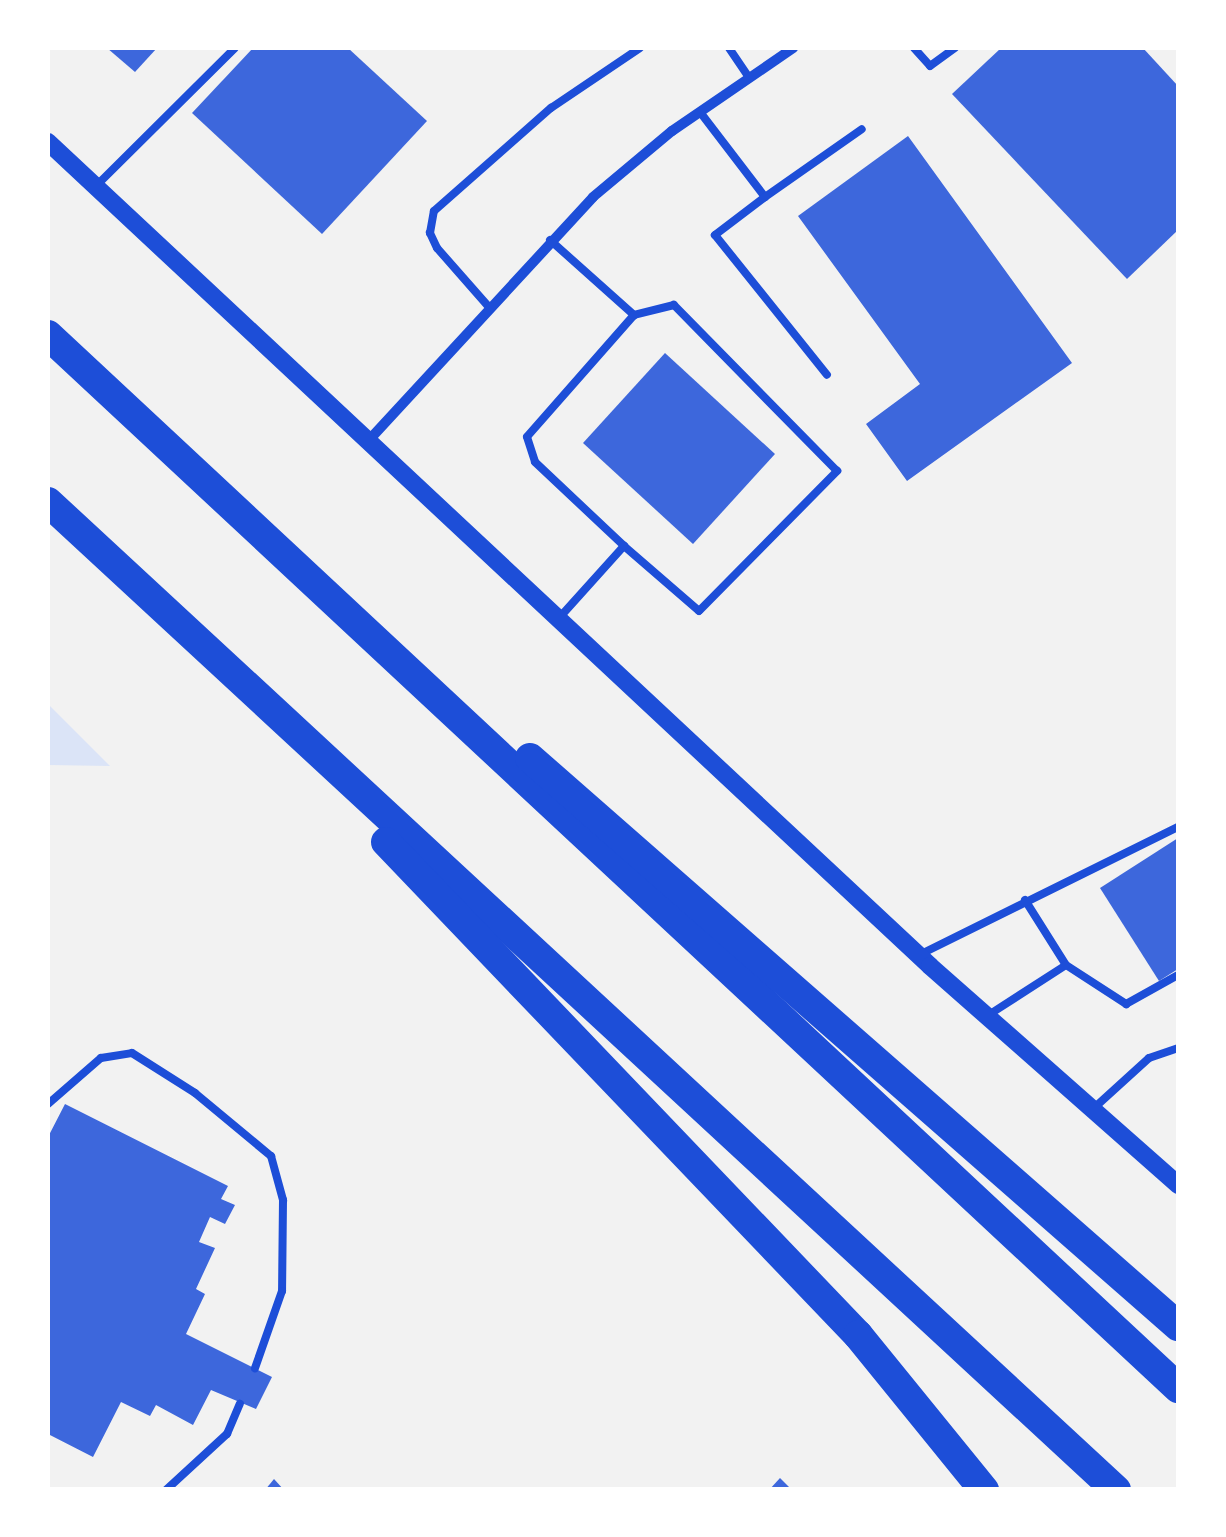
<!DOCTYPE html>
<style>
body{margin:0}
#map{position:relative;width:1226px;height:1537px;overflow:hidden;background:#f2f2f2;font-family:"Exo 2",sans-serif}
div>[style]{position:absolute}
.green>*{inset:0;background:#dbe4f7}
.building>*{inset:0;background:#3d67dc}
.service>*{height:8px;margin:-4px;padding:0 4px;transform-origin:4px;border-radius:4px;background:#1d4ed8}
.minor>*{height:10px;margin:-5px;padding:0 5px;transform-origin:5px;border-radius:5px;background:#1d4ed8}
.tertiary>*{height:18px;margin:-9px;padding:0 9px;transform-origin:9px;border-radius:9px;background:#1d4ed8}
.motorway>*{height:30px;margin:-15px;padding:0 15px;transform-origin:15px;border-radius:15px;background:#1d4ed8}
span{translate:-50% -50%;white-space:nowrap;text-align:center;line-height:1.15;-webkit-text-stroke:10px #fff;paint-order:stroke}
.frame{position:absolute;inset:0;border:50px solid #fff;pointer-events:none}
</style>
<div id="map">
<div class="green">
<i style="clip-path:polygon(48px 704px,110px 766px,48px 765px)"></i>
</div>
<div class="building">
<i style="clip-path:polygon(107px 48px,157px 48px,135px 72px)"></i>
<i style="clip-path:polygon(253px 48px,348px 48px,427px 121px,322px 234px,192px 113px)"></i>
<i style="clip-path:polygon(1001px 48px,1143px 48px,1178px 86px,1178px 230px,1127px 279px,952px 94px)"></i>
<i style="clip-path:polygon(908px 136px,1072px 363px,907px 481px,866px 424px,920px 384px,798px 216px)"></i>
<i style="clip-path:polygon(665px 353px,775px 454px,693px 544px,583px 443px)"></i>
<i style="clip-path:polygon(1178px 838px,1178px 969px,1159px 981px,1100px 888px)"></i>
<i style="clip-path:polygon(65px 1104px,228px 1186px,221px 1199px,235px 1205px,225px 1224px,210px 1217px,199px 1242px,215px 1248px,196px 1289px,205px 1294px,186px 1334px,272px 1377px,256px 1409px,211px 1390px,193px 1425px,156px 1405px,150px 1416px,121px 1402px,93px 1457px,48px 1434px,48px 1137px)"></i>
<i style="clip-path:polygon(780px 1478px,792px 1490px,769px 1490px)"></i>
<i style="clip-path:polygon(274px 1479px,284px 1490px,265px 1490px)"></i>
</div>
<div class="service">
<i style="left:729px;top:48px;width:36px;rotate:56deg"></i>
<i style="left:914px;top:48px;width:24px;rotate:48deg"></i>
<i style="left:930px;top:66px;width:31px;rotate:-36deg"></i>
<i style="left:700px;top:112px;width:107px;rotate:52.6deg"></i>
<i style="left:765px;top:197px;width:118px;rotate:-35deg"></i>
<i style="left:95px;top:187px;width:197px;rotate:-44.8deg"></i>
<i style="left:765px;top:197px;width:63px;rotate:142.8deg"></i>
<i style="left:715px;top:235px;width:179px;rotate:51.3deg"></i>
<i style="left:550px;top:240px;width:113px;rotate:41.8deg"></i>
<i style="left:488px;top:306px;width:77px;rotate:-131.3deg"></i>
<i style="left:437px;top:248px;width:17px;rotate:-115deg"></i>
<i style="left:430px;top:233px;width:22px;rotate:-80deg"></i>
<i style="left:434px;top:211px;width:156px;rotate:-41.4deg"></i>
<i style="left:551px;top:108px;width:107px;rotate:-34deg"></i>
<i style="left:560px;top:617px;width:96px;rotate:-48deg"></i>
<i style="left:624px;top:546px;width:99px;rotate:40.9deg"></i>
<i style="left:699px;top:611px;width:197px;rotate:-45.4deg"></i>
<i style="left:837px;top:471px;width:233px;rotate:-134.5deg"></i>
<i style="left:674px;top:305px;width:41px;rotate:166deg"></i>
<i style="left:634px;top:315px;width:162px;rotate:131.3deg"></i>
<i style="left:527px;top:437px;width:26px;rotate:72deg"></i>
<i style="left:535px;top:462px;width:122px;rotate:43.3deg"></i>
<i style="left:1025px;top:900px;width:77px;rotate:57.8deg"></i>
<i style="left:1066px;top:965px;width:72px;rotate:33deg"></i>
<i style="left:1126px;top:1004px;width:60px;rotate:-29.1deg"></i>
<i style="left:919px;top:955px;width:289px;rotate:-26.3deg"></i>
<i style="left:990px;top:1014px;width:90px;rotate:-32.8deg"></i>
<i style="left:48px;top:1104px;width:70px;rotate:-41deg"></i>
<i style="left:101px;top:1058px;width:31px;rotate:-9deg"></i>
<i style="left:132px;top:1053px;width:75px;rotate:32.4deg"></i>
<i style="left:195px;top:1093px;width:99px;rotate:39.7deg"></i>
<i style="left:271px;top:1156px;width:46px;rotate:74.7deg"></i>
<i style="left:283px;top:1200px;width:91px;rotate:90.6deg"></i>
<i style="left:282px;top:1291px;width:82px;rotate:109.3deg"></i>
<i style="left:1094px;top:1108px;width:74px;rotate:-42.3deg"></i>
<i style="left:1149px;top:1058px;width:31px;rotate:-19deg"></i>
<i style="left:166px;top:1490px;width:83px;rotate:-42.6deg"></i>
<i style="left:227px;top:1434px;width:33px;rotate:-67deg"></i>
</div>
<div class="minor">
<i style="left:370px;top:439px;width:329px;rotate:-47.3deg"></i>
<i style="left:593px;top:197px;width:103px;rotate:-39.9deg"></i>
<i style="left:672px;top:131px;width:147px;rotate:-34.4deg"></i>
</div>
<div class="tertiary">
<i style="left:48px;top:142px;width:1207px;rotate:43.05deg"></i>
<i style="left:930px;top:966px;width:331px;rotate:41.4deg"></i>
</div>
<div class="motorway">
<i style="left:48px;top:335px;width:1545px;rotate:42.98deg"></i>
<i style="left:48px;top:502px;width:1455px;rotate:42.77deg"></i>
<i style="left:530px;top:758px;width:862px;rotate:41.24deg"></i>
<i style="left:386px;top:842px;width:683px;rotate:46.25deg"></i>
<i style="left:858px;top:1335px;width:200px;rotate:50.9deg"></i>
</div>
<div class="frame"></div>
</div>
